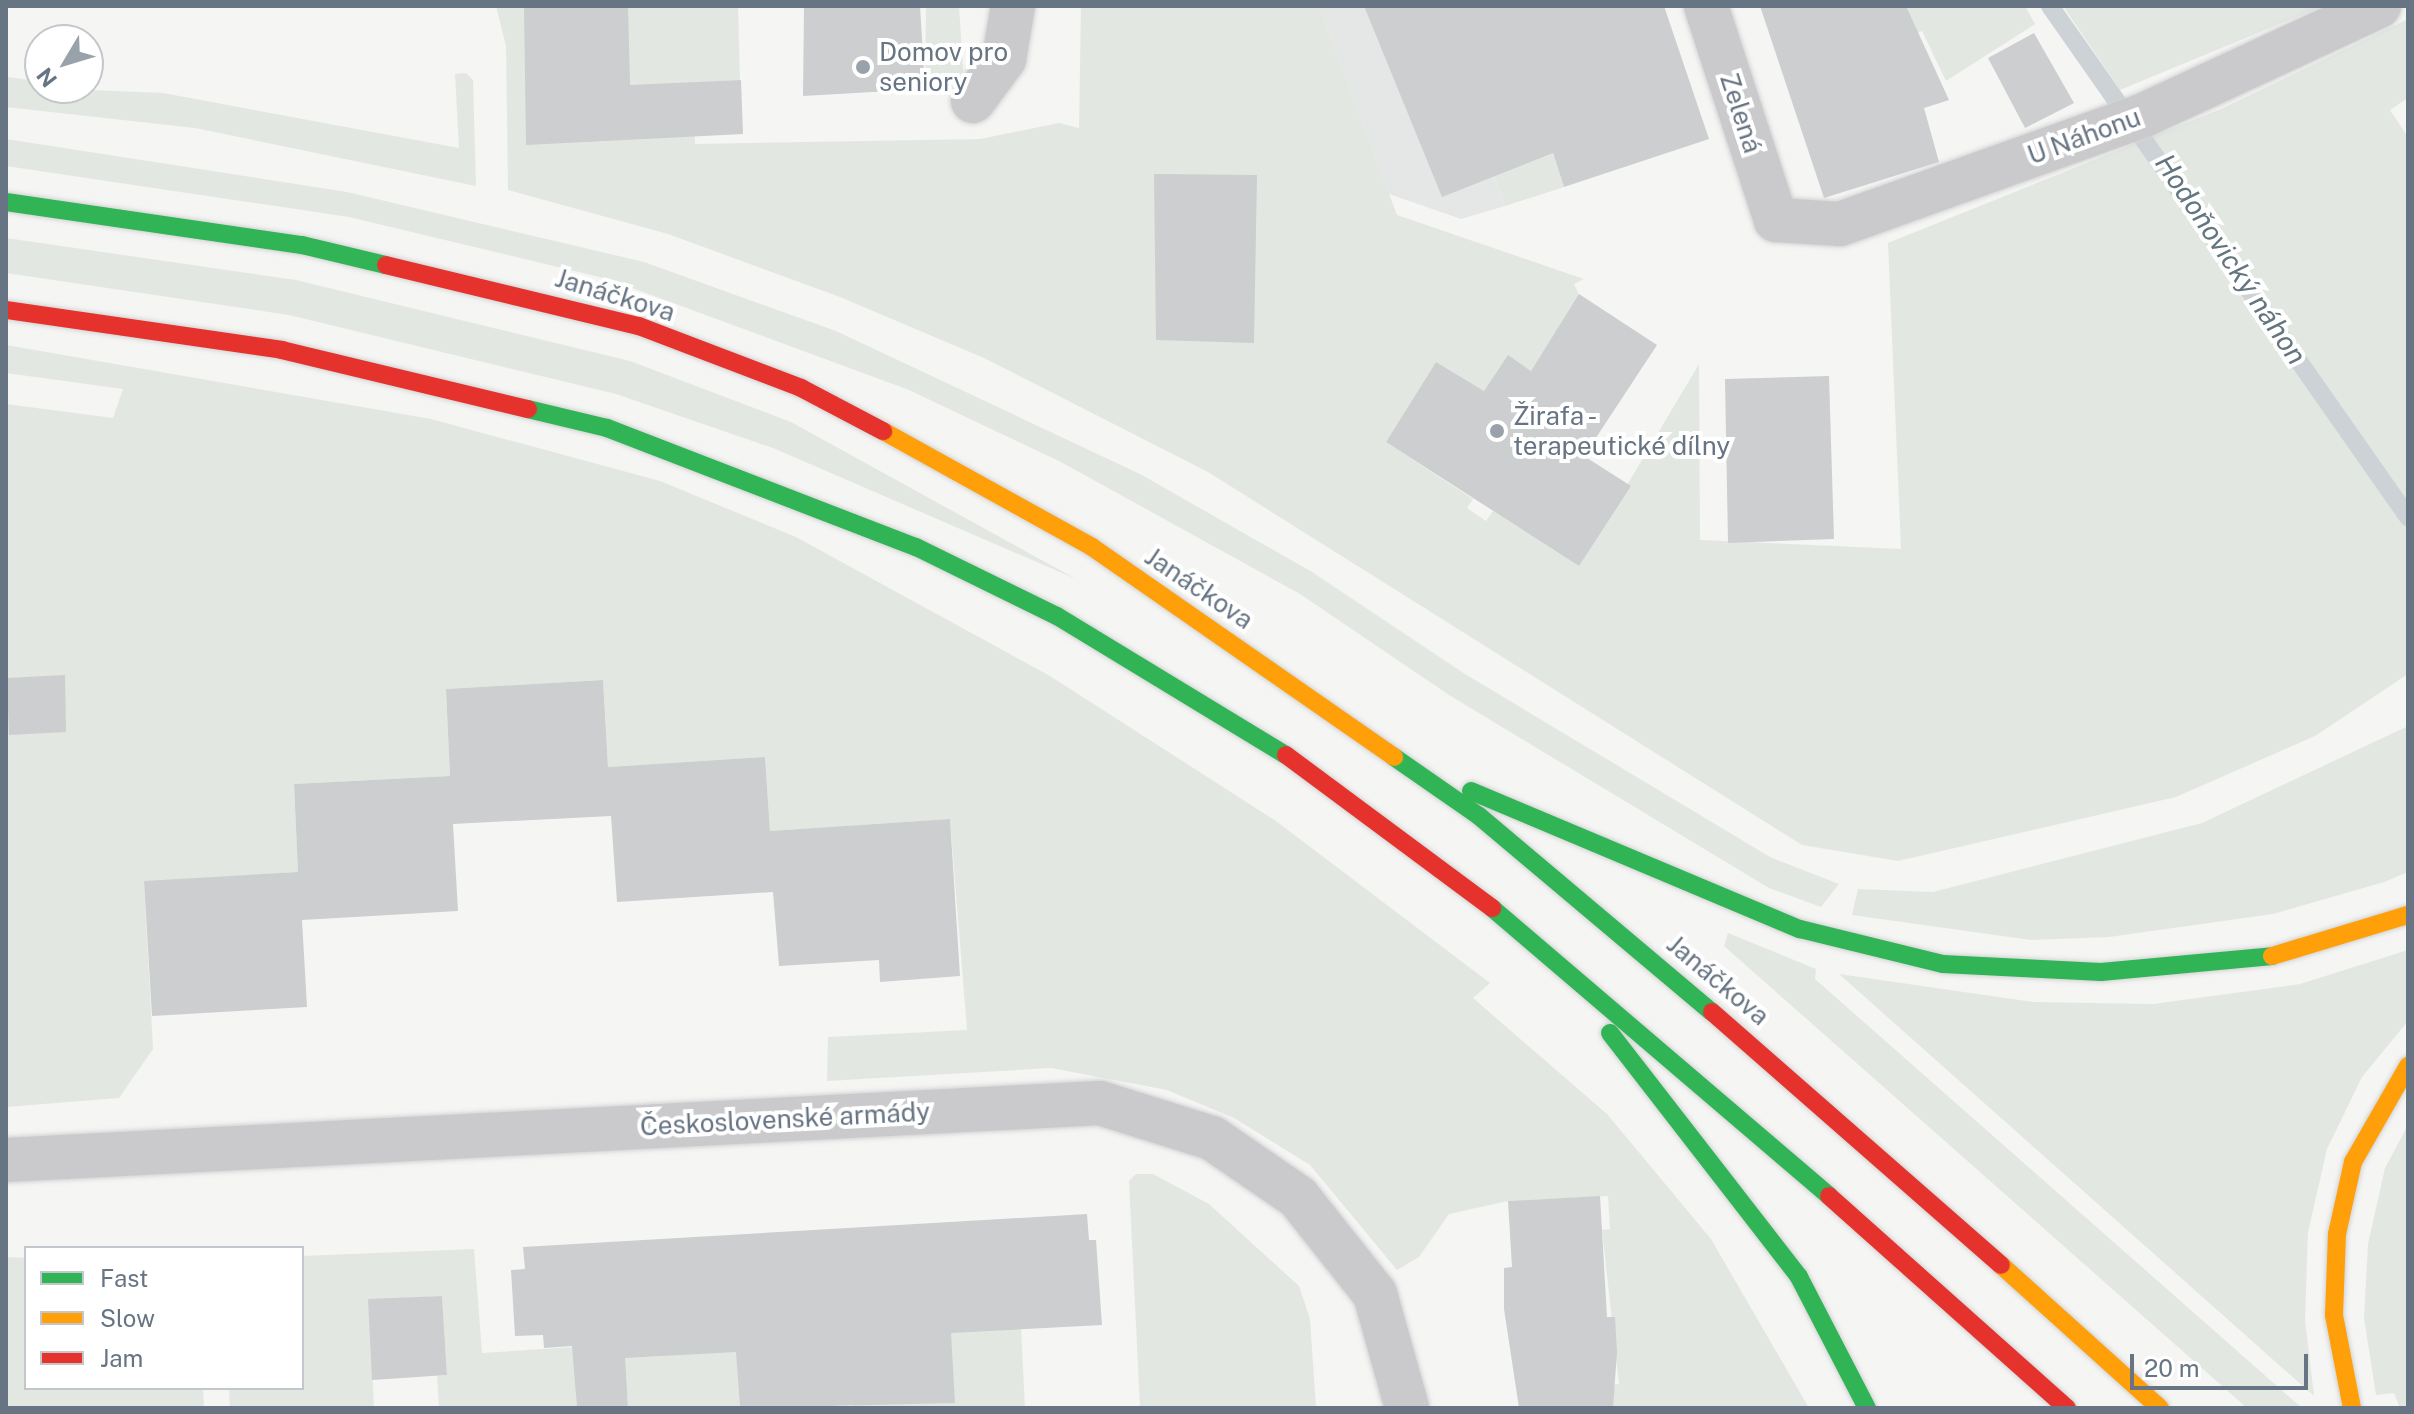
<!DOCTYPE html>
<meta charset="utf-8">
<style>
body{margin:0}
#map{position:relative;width:2414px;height:1414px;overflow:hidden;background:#f5f5f4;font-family:"Public Sans",sans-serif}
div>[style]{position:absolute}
.built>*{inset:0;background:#e5e7e7}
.green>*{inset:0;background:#e3e7e2}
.stream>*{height:18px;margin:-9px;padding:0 9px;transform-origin:9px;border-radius:9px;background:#ccd2d6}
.building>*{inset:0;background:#cccecf}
.roads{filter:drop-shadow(0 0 2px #d2d3d3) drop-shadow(0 0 2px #d2d3d3)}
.street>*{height:44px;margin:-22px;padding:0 22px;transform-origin:22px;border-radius:22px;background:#cacacc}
.fast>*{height:18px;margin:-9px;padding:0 9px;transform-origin:9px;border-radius:9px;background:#30b455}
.slow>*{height:18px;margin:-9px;padding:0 9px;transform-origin:9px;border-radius:9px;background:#ff9f0a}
.jam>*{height:18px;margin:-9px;padding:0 9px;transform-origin:9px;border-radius:9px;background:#e5322d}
.dots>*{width:22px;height:22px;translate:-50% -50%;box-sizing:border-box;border:4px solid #fff;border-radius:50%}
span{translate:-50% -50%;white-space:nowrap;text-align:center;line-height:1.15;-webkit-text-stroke:8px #fff;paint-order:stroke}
.poi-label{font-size:26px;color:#677483}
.left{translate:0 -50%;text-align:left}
.street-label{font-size:26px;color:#677483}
.water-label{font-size:28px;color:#63757f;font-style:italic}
.frame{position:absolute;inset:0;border:8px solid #677483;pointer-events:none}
.legend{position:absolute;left:24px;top:1246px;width:280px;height:144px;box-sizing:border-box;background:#fff;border:2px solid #c2c7cd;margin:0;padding:10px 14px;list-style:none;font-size:24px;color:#677483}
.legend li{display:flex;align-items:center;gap:16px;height:40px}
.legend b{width:40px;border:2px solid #c2c7cd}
.north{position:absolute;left:24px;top:24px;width:80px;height:80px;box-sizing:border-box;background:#fff;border:2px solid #c2c7cd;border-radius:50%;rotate:232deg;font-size:22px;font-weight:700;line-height:32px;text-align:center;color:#677483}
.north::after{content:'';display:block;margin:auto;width:28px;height:36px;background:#99a1ab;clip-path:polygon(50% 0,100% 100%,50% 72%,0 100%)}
.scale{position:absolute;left:2130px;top:1354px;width:178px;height:36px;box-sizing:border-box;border:4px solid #677483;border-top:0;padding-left:10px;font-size:24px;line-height:28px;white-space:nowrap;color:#677483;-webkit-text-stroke:6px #fff;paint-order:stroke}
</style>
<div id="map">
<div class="built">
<i style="clip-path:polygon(1319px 6px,1430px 6px,1505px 206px,1461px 219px,1389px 194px)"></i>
</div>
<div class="green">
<i style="clip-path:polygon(496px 6px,738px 6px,740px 80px,694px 83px,695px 144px,980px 139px,1059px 123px,1079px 128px,1081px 6px,1319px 6px,1397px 215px,1584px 279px,1574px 284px,1579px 295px,1531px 371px,1508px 356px,1484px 391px,1436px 362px,1386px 442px,1473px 499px,1467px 508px,1477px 515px,1486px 521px,1493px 511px,1579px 566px,1699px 364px,1700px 540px,1901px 549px,1888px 243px,2221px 109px,2408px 19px,2408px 98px,2390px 110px,2408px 137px,2408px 674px,2315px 736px,2176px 797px,1898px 861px,1802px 845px,1208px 472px,984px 358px,840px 297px,668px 234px,508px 190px,506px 46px)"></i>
<i style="clip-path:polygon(926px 6px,959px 6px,964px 83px,925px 89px)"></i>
<i style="clip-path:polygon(1820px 6px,2025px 6px,2035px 24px,1946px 81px,1922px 31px,1841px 60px)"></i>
<i style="clip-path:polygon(2063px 6px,2323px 6px,2120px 90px)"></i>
<i style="clip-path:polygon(466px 73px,473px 80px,476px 186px,195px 128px,6px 107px,6px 77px,40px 81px,40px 88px,163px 93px,459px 148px,455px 74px)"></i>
<i style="clip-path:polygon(1537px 106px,1564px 187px,1505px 206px,1476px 127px)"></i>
<i style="clip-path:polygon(6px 139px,347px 192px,644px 262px,836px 331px,1140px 474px,1312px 572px,1465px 674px,1770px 857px,1839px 884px,1821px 907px,1769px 888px,1449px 695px,1300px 594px,1061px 462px,909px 390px,608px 279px,349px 217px,6px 166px)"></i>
<i style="clip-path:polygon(6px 238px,296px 280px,630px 361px,791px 422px,1076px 579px,773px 448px,616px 394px,289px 315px,6px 273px)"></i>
<i style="clip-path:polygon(6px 345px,431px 419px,660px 481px,796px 537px,1050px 676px,1276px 821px,1490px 983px,1473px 998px,1607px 1114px,1711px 1239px,1809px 1408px,1613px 1408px,1611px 1385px,1619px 1384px,1602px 1230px,1610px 1229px,1608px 1196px,1508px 1201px,1449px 1214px,1419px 1257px,1397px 1270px,1310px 1165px,1234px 1118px,1167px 1090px,1051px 1068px,827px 1081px,828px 1037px,967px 1030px,950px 819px,770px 831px,765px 757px,608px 767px,603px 680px,446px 689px,450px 776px,294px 784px,298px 872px,144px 882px,153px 1049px,119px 1098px,6px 1107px,6px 404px,113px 418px,123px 389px,6px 373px)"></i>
<i style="clip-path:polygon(2408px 726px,2408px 872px,2384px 882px,2273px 914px,2109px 937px,2031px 940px,1852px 915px,1858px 889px,1933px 892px,2202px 823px)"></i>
<i style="clip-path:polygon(1728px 933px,1816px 969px,1815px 979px,2302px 1408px,2247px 1408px,1724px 946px)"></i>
<i style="clip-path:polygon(2408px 950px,2408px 1021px,2362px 1077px,2327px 1149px,2308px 1232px,2305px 1320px,2314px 1396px,1839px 974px,2033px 1002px,2153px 1004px,2300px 984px)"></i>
<i style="clip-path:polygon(2408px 1125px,2408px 1408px,2400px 1408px,2394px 1393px,2376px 1395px,2364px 1318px,2368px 1244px,2385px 1168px)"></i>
<i style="clip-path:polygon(1136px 1174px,1153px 1174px,1209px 1204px,1299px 1286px,1310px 1319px,1316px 1408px,1140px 1408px,1129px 1181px)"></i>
<i style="clip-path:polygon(474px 1249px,482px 1353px,605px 1345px,650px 1357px,889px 1328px,1021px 1329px,1025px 1408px,853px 1408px,853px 1391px,836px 1391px,837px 1408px,787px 1408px,785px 1382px,737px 1362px,740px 1408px,628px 1408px,627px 1392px,576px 1396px,577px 1408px,439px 1408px,437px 1376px,447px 1375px,442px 1296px,369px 1300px,374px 1408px,230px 1408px,229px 1388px,302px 1388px,302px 1256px)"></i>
<i style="clip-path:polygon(6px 1257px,26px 1258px,26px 1388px,203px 1388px,204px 1408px,6px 1408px)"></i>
</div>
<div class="stream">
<i style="left:2050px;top:6px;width:624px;rotate:54.99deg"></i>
</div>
<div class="building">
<i style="clip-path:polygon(524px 6px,628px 6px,630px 85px,741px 80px,743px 134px,526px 145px)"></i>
<i style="clip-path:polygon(804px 6px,920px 6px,925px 89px,803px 96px)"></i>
<i style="clip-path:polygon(1364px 6px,1664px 6px,1709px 139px,1564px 187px,1553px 153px,1442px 197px)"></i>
<i style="clip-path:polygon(1760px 6px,1906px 6px,1949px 100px,1924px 108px,1939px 162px,1824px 198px)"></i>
<i style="clip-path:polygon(2034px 33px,2074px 103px,2025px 128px,1988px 58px)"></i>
<i style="clip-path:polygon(1154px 174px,1257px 175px,1254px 343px,1156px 340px)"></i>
<i style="clip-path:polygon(1579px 294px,1657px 345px,1584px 456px,1631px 486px,1579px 566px,1386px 442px,1436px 362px,1484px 391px,1508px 355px,1531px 371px)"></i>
<i style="clip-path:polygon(1829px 376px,1834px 539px,1728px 543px,1725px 379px)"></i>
<i style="clip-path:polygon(65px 675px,66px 732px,9px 735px,7px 678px)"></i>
<i style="clip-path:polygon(603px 680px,608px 767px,765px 757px,770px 831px,950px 819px,960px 976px,880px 982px,879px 960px,779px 966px,773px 892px,617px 902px,611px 816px,453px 824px,458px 911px,302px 920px,307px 1007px,152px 1016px,144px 881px,298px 872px,294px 784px,450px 776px,446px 689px)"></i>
<i style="clip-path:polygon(1600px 1196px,1607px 1317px,1615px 1317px,1617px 1352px,1613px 1408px,1519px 1408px,1504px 1309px,1504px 1268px,1512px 1267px,1508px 1201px)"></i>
<i style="clip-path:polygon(1087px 1214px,1089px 1240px,1096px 1240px,1102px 1325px,951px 1333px,955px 1403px,740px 1408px,736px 1352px,625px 1358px,628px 1408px,577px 1408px,572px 1346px,544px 1348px,543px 1335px,515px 1336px,511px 1270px,525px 1269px,523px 1247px)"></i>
<i style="clip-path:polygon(442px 1296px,447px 1375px,372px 1380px,368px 1299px)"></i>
</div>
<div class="roads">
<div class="street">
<i style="left:1706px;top:6px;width:225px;rotate:71.9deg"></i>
<i style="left:1776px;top:220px;width:64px;rotate:3.6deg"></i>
<i style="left:1840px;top:224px;width:323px;rotate:-19.7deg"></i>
<i style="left:2144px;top:115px;width:259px;rotate:-24.9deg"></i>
<i style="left:973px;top:101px;width:52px;rotate:-53.6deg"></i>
<i style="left:1004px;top:59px;width:54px;rotate:-80.4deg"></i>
<i style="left:6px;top:1160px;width:1095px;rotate:-2.98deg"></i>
<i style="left:1100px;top:1103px;width:117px;rotate:17.4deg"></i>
<i style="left:1212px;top:1138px;width:104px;rotate:34.5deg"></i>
<i style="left:1298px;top:1197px;width:124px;rotate:51.6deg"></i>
<i style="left:1375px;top:1294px;width:118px;rotate:74.3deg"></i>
</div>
<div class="fast">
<i style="left:6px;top:202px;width:299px;rotate:8.3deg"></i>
<i style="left:302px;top:245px;width:86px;rotate:13.4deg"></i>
<i style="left:528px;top:409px;width:81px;rotate:13.5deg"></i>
<i style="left:607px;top:428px;width:331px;rotate:21.1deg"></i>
<i style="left:916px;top:547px;width:157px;rotate:26.1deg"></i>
<i style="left:1057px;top:616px;width:268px;rotate:31.3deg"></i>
<i style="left:1394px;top:757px;width:103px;rotate:34.8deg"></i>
<i style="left:1479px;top:816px;width:304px;rotate:40.1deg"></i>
<i style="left:1471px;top:791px;width:357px;rotate:22.8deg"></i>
<i style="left:1800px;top:929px;width:147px;rotate:13.8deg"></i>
<i style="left:1943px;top:964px;width:158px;rotate:2.9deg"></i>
<i style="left:2101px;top:972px;width:172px;rotate:-5.3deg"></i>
<i style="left:1492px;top:908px;width:443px;rotate:40.5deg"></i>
<i style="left:1610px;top:1033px;width:309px;rotate:52.2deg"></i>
<i style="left:1799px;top:1277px;width:148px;rotate:62.6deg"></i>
</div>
<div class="slow">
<i style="left:883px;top:431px;width:239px;rotate:29deg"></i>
<i style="left:1092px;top:547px;width:368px;rotate:34.8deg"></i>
<i style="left:2272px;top:956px;width:142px;rotate:-16.8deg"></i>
<i style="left:2001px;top:1265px;width:214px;rotate:42deg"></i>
<i style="left:2352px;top:1408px;width:95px;rotate:-101deg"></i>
<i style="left:2334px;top:1315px;width:81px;rotate:-87.9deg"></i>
<i style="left:2337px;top:1234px;width:74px;rotate:-77.5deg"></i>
<i style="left:2353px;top:1162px;width:111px;rotate:-60.2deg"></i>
</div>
<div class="jam">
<i style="left:386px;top:265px;width:260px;rotate:13.6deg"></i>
<i style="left:639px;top:326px;width:173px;rotate:20.9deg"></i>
<i style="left:801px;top:388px;width:93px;rotate:27.7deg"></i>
<i style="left:6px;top:310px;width:279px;rotate:8.2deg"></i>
<i style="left:282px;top:350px;width:253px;rotate:13.5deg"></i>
<i style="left:1286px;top:755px;width:257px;rotate:36.6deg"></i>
<i style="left:1712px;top:1012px;width:384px;rotate:41.2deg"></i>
<i style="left:1829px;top:1196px;width:319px;rotate:41.7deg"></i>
</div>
</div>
<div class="dots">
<i style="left:863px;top:67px;background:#99a1ab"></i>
<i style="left:1497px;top:431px;background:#99a1ab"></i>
</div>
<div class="poi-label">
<span class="left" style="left:879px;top:67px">Domov pro<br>seniory</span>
<span class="left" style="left:1513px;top:431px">Žirafa -<br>terapeutické dílny</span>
</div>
<div class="street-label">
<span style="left:1741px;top:113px;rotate:72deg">Zelená</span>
<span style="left:2084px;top:136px;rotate:-20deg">U Náhonu</span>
<span style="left:615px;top:295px;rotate:17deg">Janáčkova</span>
<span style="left:1199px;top:588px;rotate:34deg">Janáčkova</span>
<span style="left:1718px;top:980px;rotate:40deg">Janáčkova</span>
<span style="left:785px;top:1119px;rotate:-3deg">Československé armády</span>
</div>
<div class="water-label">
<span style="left:2231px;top:259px;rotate:56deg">Hodoňovický náhon</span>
</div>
<div class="frame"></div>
<ul class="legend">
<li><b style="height:10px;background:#30b455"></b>Fast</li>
<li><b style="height:10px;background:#ff9f0a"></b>Slow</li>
<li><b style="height:10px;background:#e5322d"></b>Jam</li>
</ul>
<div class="north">N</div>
<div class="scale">20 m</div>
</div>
